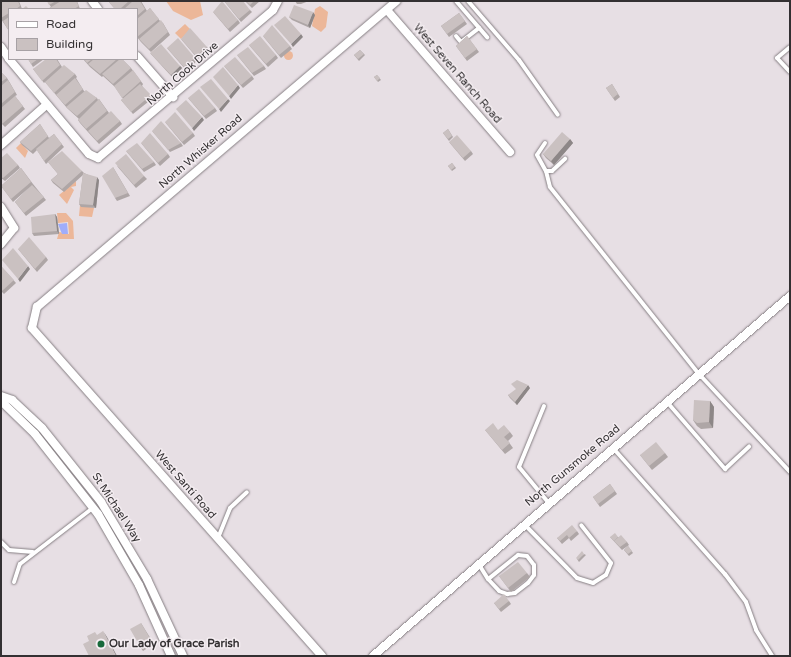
<!DOCTYPE html>
<style>
body{margin:0}
#map{position:relative;width:791px;height:657px;overflow:hidden;background:#e7dfe4;font-family:"Varela Round",sans-serif}
div>[style]{position:absolute}
.green>*{inset:0;background:#ecb799}
.round{border-radius:50%}
.water>*{inset:0;background:#a0adfa}
.roads{filter:drop-shadow(0 0 1px #867f83) drop-shadow(0 0 1px #867f83)}
.service>*{height:4px;margin:-2px;padding:0 2px;transform-origin:2px;border-radius:2px;background:#fff}
.minor>*{height:8px;margin:-4px;padding:0 4px;transform-origin:4px;border-radius:4px;background:#fff}
.wall>*{inset:0;background:#aea6a6}
.shaded-wall>*{inset:0;background:#8d8787}
.building>*{inset:0;background:#cac1c1}
.dots>*{width:11px;height:11px;translate:-50% -50%;box-sizing:border-box;border:2px solid #f4edf1;border-radius:50%}
span{translate:-50% -50%;white-space:nowrap;text-align:center;line-height:1.15;-webkit-text-stroke:3px #f4edf1;paint-order:stroke}
.street-label{font-size:11px;color:#333032}
.poi-label{font-size:11px;color:#333032;font-weight:700}
.left{translate:0 -50%;text-align:left}
.frame{position:absolute;inset:0;border:2px solid #333032;pointer-events:none}
.legend{position:absolute;left:8px;top:8px;width:130px;height:52px;box-sizing:border-box;background:#f4edf1;border:1px solid #a7a1a5;margin:0;padding:5px 7px;list-style:none;font-size:12px;color:#333032}
.legend li{display:flex;align-items:center;gap:8px;height:20px}
.legend b{width:20px;border:1px solid #a7a1a5}
</style>
<div id="map">
<div class="green">
<i style="clip-path:polygon(166px 1px,200px 1px,203px 15px,191px 20px,173px 11px)"></i>
<i style="clip-path:polygon(320px 6px,328px 12px,326px 27px,321px 32px,312px 26px,315px 9px)"></i>
<i style="clip-path:polygon(185px 24px,191px 30px,181px 39px,175px 33px)"></i>
<i class="round" style="left:283.5px;top:50.5px;width:9px;height:9px"></i>
<i style="clip-path:polygon(21px 143px,28px 151px,25px 158px,16px 148px)"></i>
<i style="clip-path:polygon(76px 181px,76px 186px,71px 187px,74px 190px,67px 204px,59px 195px)"></i>
<i style="clip-path:polygon(80px 205px,94px 208px,92px 217px,79px 216px)"></i>
<i style="clip-path:polygon(57px 213px,66px 213px,73px 221px,74px 239px,57px 239px,59px 232px,69px 234px,68px 222px,58px 223px)"></i>
</div>
<div class="water">
<i style="clip-path:polygon(67px 223px,68px 234px,62px 234px,58px 224px)"></i>
</div>
<div class="roads">
<div class="service">
<i style="left:456px;top:1px;width:48px;rotate:49.3deg"></i>
<i style="left:468px;top:1px;width:78px;rotate:49.2deg"></i>
<i style="left:519px;top:60px;width:67px;rotate:54.7deg"></i>
<i style="left:456px;top:36px;width:8px;rotate:50deg"></i>
<i style="left:461px;top:42px;width:23px;rotate:-38deg"></i>
<i style="left:790px;top:47px;width:17px;rotate:140deg"></i>
<i style="left:777px;top:58px;width:19px;rotate:47deg"></i>
<i style="left:545px;top:143px;width:14px;rotate:124deg"></i>
<i style="left:537px;top:155px;width:18px;rotate:61deg"></i>
<i style="left:546px;top:171px;width:6px"></i>
<i style="left:552px;top:171px;width:18px;rotate:-43deg"></i>
<i style="left:546px;top:171px;width:16px;rotate:76deg"></i>
<i style="left:550px;top:187px;width:239px;rotate:51.5deg"></i>
<i style="left:699px;top:374px;width:134px;rotate:47.1deg"></i>
<i style="left:667px;top:402px;width:89px;rotate:49.1deg"></i>
<i style="left:725px;top:469px;width:33px;rotate:-43deg"></i>
<i style="left:544px;top:406px;width:66px;rotate:112.3deg"></i>
<i style="left:519px;top:467px;width:45px;rotate:50.4deg"></i>
<i style="left:613px;top:448px;width:169px;rotate:48.4deg"></i>
<i style="left:725px;top:574px;width:35px;rotate:53deg"></i>
<i style="left:746px;top:602px;width:30px;rotate:70deg"></i>
<i style="left:756px;top:630px;width:31px;rotate:58deg"></i>
<i style="left:525px;top:525px;width:74px;rotate:45.5deg"></i>
<i style="left:577px;top:578px;width:17px;rotate:17deg"></i>
<i style="left:593px;top:583px;width:15px;rotate:-32deg"></i>
<i style="left:606px;top:575px;width:13px;rotate:-67deg"></i>
<i style="left:611px;top:563px;width:48px;rotate:-128.3deg"></i>
<i style="left:218px;top:538px;width:32px;rotate:-68deg"></i>
<i style="left:230px;top:508px;width:23px;rotate:-43deg"></i>
<i style="left:1px;top:542px;width:11px;rotate:45deg"></i>
<i style="left:9px;top:550px;width:24px;rotate:5deg"></i>
<i style="left:478px;top:563px;width:19px;rotate:58deg"></i>
<i style="left:488px;top:579px;width:16px;rotate:47deg"></i>
<i style="left:499px;top:591px;width:9px;rotate:21deg"></i>
<i style="left:507px;top:594px;width:8px;rotate:-7deg"></i>
<i style="left:515px;top:593px;width:16px;rotate:-38deg"></i>
<i style="left:528px;top:583px;width:10px;rotate:-53deg"></i>
<i style="left:534px;top:575px;width:10px;rotate:-90deg"></i>
<i style="left:534px;top:565px;width:11px;rotate:-128deg"></i>
<i style="left:527px;top:556px;width:9px;rotate:-174deg"></i>
<i style="left:518px;top:555px;width:38px;rotate:141deg"></i>
<i style="left:14px;top:582px;width:19px;rotate:-72deg"></i>
<i style="left:20px;top:564px;width:93px;rotate:-37.6deg"></i>
</div>
<div class="minor">
<i style="left:92px;top:1px;width:10px;rotate:53deg"></i>
<i style="left:387px;top:10px;width:188px;rotate:49.1deg"></i>
<i style="left:1px;top:47px;width:14px;rotate:56deg"></i>
<i style="left:137px;top:56px;width:55px;rotate:48.7deg"></i>
<i style="left:9px;top:59px;width:124px;rotate:49.9deg"></i>
<i style="left:89px;top:154px;width:10px;rotate:24deg"></i>
<i style="left:98px;top:158px;width:229px;rotate:-40.2deg"></i>
<i style="left:273px;top:10px;width:10px;rotate:-61deg"></i>
<i style="left:1px;top:145px;width:60px;rotate:-41.6deg"></i>
<i style="left:1px;top:207px;width:25px;rotate:58deg"></i>
<i style="left:14px;top:228px;width:21px;rotate:129deg"></i>
<i style="left:1px;top:396px;width:12px;rotate:20deg"></i>
<i style="left:12px;top:400px;width:41px;rotate:43deg"></i>
<i style="left:42px;top:428px;width:95px;rotate:51.4deg"></i>
<i style="left:101px;top:502px;width:90px;rotate:59.1deg"></i>
<i style="left:147px;top:579px;width:85px;rotate:64.9deg"></i>
<i style="left:1px;top:401px;width:47px;rotate:44.1deg"></i>
<i style="left:35px;top:434px;width:102px;rotate:51.8deg"></i>
<i style="left:98px;top:514px;width:82px;rotate:60deg"></i>
<i style="left:139px;top:585px;width:78px;rotate:65.7deg"></i>
<i style="left:322px;top:656px;width:438px;rotate:-131.5deg"></i>
<i style="left:32px;top:328px;width:22px;rotate:-77deg"></i>
<i style="left:37px;top:307px;width:472px;rotate:-40.4deg"></i>
<i style="left:373px;top:656px;width:551px;rotate:-40.8deg"></i>
</div>
</div>
<div class="wall">
<i style="clip-path:polygon(19px 1px,22px 9px,29px 9px,9px 9px,9px 31px,1px 19px,1px 2px)"></i>
<i style="clip-path:polygon(47px 1px,77px 1px,80px 9px,48px 9px,51px 7px)"></i>
<i style="clip-path:polygon(108px 1px,141px 1px,147px 11px,150px 8px,160px 21px,163px 23px,170px 35px,151px 52px,141px 42px,137px 37px,137px 9px,115px 9px)"></i>
<i style="clip-path:polygon(224px 1px,250px 10px,252px 12px,241px 22px)"></i>
<i style="clip-path:polygon(245px 1px,260px 1px,252px 8px)"></i>
<i style="clip-path:polygon(295px 1px,309px 1px,301px 4px,297px 4px)"></i>
<i style="clip-path:polygon(213px 12px,238px 20px,240px 23px,230px 32px)"></i>
<i style="clip-path:polygon(459px 13px,467px 24px,449px 37px,441px 26px)"></i>
<i style="clip-path:polygon(315px 15px,310px 28px,292px 20px,289px 17px)"></i>
<i style="clip-path:polygon(263px 36px,290px 46px,292px 49px,281px 58px)"></i>
<i style="clip-path:polygon(467px 36px,479px 52px,467px 61px,456px 46px)"></i>
<i style="clip-path:polygon(181px 39px,207px 47px,209px 50px,198px 59px)"></i>
<i style="clip-path:polygon(249px 45px,276px 55px,278px 58px,268px 67px)"></i>
<i style="clip-path:polygon(167px 48px,195px 58px,197px 61px,186px 70px)"></i>
<i style="clip-path:polygon(360px 50px,365px 55px,359px 61px,354px 55px)"></i>
<i style="clip-path:polygon(150px 53px,180px 66px,182px 68px,173px 78px)"></i>
<i style="clip-path:polygon(237px 55px,264px 66px,266px 69px,254px 76px)"></i>
<i style="clip-path:polygon(28px 59px,44px 59px,33px 67px)"></i>
<i style="clip-path:polygon(57px 59px,62px 67px,75px 74px,77px 77px,76px 78px,84px 91px,97px 98px,98px 100px,99px 99px,109px 113px,120px 121px,122px 124px,99px 144px,88px 132px,80px 123px,78px 120px,79px 119px,67px 108px,45px 82px,44px 83px,33px 69px)"></i>
<i style="clip-path:polygon(83px 59px,122px 59px,131px 68px,143px 84px,142px 86px,153px 98px,133px 114px,121px 100px,123px 99px,115px 87px,103px 76px,102px 77px,90px 67px)"></i>
<i style="clip-path:polygon(224px 66px,252px 76px,254px 79px,243px 88px)"></i>
<i style="clip-path:polygon(1px 72px,7px 78px,10px 83px,17px 95px,15px 96px,25px 109px,5px 127px,1px 123px)"></i>
<i style="clip-path:polygon(377px 75px,381px 80px,378px 82px,374px 77px)"></i>
<i style="clip-path:polygon(612px 84px,620px 97px,615px 101px,606px 88px)"></i>
<i style="clip-path:polygon(188px 98px,215px 108px,217px 111px,206px 119px)"></i>
<i style="clip-path:polygon(165px 122px,193px 133px,195px 136px,184px 145px)"></i>
<i style="clip-path:polygon(40px 124px,49px 138px,54px 134px,64px 147px,46px 164px,37px 150px,33px 154px,22px 145px,20px 142px)"></i>
<i style="clip-path:polygon(448px 129px,453px 137px,449px 141px,443px 133px)"></i>
<i style="clip-path:polygon(152px 131px,181px 143px,183px 146px,170px 152px)"></i>
<i style="clip-path:polygon(570px 139px,573px 143px,554px 165px,546px 158px,543px 154px)"></i>
<i style="clip-path:polygon(449px 142px,471px 151px,473px 154px,465px 161px)"></i>
<i style="clip-path:polygon(141px 143px,168px 154px,170px 157px,160px 166px)"></i>
<i style="clip-path:polygon(126px 151px,154px 162px,156px 165px,144px 172px)"></i>
<i style="clip-path:polygon(1px 158px,18px 165px,20px 168px,5px 181px,1px 178px)"></i>
<i style="clip-path:polygon(48px 162px,82px 171px,84px 173px,99px 180px,96px 208px,81px 207px,79px 204px,83px 175px,64px 192px,53px 183px,51px 180px,58px 174px)"></i>
<i style="clip-path:polygon(452px 163px,456px 168px,452px 171px,448px 166px)"></i>
<i style="clip-path:polygon(117px 166px,144px 176px,147px 179px,136px 188px)"></i>
<i style="clip-path:polygon(113px 167px,130px 196px,117px 201px,115px 198px)"></i>
<i style="clip-path:polygon(21px 168px,33px 184px,46px 200px,26px 216px,15px 202px,31px 186px,13px 202px,1px 186px)"></i>
<i style="clip-path:polygon(55px 214px,57px 217px,59px 234px,34px 236px,32px 233px)"></i>
<i style="clip-path:polygon(18px 249px,46px 257px,48px 260px,37px 272px)"></i>
<i style="clip-path:polygon(1px 266px,16px 283px,4px 294px,1px 291px)"></i>
<i style="clip-path:polygon(530px 388px,517px 405px,510px 398px,508px 395px)"></i>
<i style="clip-path:polygon(710px 401px,714px 407px,713px 428px,701px 429px,697px 426px,693px 420px)"></i>
<i style="clip-path:polygon(485px 430px,498px 430px,510px 432px,513px 436px,508px 441px,513px 448px,505px 454px)"></i>
<i style="clip-path:polygon(665px 453px,668px 457px,652px 470px,640px 455px)"></i>
<i style="clip-path:polygon(610px 484px,617px 494px,600px 507px,593px 497px)"></i>
<i style="clip-path:polygon(577px 531px,579px 534px,571px 541px,569px 538px,562px 544px,557px 538px)"></i>
<i style="clip-path:polygon(610px 537px,618px 537px,627px 542px,629px 545px,622px 550px)"></i>
<i style="clip-path:polygon(628px 546px,633px 553px,629px 556px,624px 550px)"></i>
<i style="clip-path:polygon(584px 554px,586px 555px,579px 562px,577px 559px)"></i>
<i style="clip-path:polygon(527px 573px,530px 577px,511px 592px,499px 576px)"></i>
<i style="clip-path:polygon(509px 601px,511px 604px,501px 612px,494px 603px)"></i>
<i style="clip-path:polygon(141px 623px,154px 644px,143px 651px,141px 648px)"></i>
</div>
<div class="shaded-wall">
<i style="clip-path:polygon(313px 12px,315px 15px,310px 28px,308px 25px)"></i>
<i style="clip-path:polygon(301px 34px,303px 37px,293px 47px,291px 44px)"></i>
<i style="clip-path:polygon(180px 66px,182px 68px,173px 78px,171px 75px)"></i>
<i style="clip-path:polygon(238px 85px,240px 88px,231px 99px,229px 96px)"></i>
<i style="clip-path:polygon(228px 99px,230px 101px,221px 112px,219px 109px)"></i>
<i style="clip-path:polygon(202px 117px,204px 120px,194px 131px,192px 128px)"></i>
<i style="clip-path:polygon(570px 139px,573px 143px,554px 165px,551px 161px)"></i>
<i style="clip-path:polygon(97px 177px,99px 180px,96px 208px,93px 205px)"></i>
<i style="clip-path:polygon(55px 214px,57px 217px,59px 234px,57px 231px)"></i>
<i style="clip-path:polygon(28px 266px,30px 269px,20px 282px,18px 279px)"></i>
<i style="clip-path:polygon(528px 385px,530px 388px,517px 405px,515px 402px)"></i>
<i style="clip-path:polygon(710px 401px,714px 407px,713px 428px,709px 422px)"></i>
<i style="clip-path:polygon(103px 631px,107px 637px,117px 656px,116px 656px)"></i>
</div>
<div class="building">
<i style="clip-path:polygon(2px 1px,18px 1px,20px 6px,16px 9px,9px 9px,9px 13px,1px 18px,1px 2px)"></i>
<i style="clip-path:polygon(47px 1px,56px 1px,49px 5px)"></i>
<i style="clip-path:polygon(61px 1px,76px 1px,79px 6px,74px 9px,48px 9px)"></i>
<i style="clip-path:polygon(108px 1px,129px 1px,120px 9px,115px 9px)"></i>
<i style="clip-path:polygon(133px 1px,140px 1px,145px 9px,137px 16px,137px 9px,124px 9px)"></i>
<i style="clip-path:polygon(222px 1px,238px 20px,228px 29px,213px 12px)"></i>
<i style="clip-path:polygon(224px 1px,243px 1px,250px 10px,239px 19px)"></i>
<i style="clip-path:polygon(246px 1px,254px 1px,250px 5px)"></i>
<i style="clip-path:polygon(294px 5px,313px 12px,308px 25px,289px 17px)"></i>
<i style="clip-path:polygon(26px 6px,29px 9px,22px 9px)"></i>
<i style="clip-path:polygon(150px 8px,159px 19px,137px 37px,137px 19px)"></i>
<i style="clip-path:polygon(459px 13px,465px 21px,447px 34px,441px 26px)"></i>
<i style="clip-path:polygon(285px 16px,301px 34px,291px 44px,274px 25px)"></i>
<i style="clip-path:polygon(9px 17px,9px 30px,7px 28px,3px 21px)"></i>
<i style="clip-path:polygon(161px 20px,168px 32px,149px 49px,139px 39px)"></i>
<i style="clip-path:polygon(272px 25px,290px 46px,279px 55px,263px 36px)"></i>
<i style="clip-path:polygon(190px 28px,207px 47px,196px 56px,181px 39px)"></i>
<i style="clip-path:polygon(260px 36px,276px 55px,266px 64px,249px 45px)"></i>
<i style="clip-path:polygon(467px 36px,477px 49px,465px 58px,456px 46px)"></i>
<i style="clip-path:polygon(178px 38px,195px 58px,184px 67px,167px 48px)"></i>
<i style="clip-path:polygon(161px 44px,180px 66px,171px 75px,150px 53px)"></i>
<i style="clip-path:polygon(248px 47px,264px 66px,252px 73px,237px 55px)"></i>
<i style="clip-path:polygon(360px 50px,364px 54px,358px 59px,354px 55px)"></i>
<i style="clip-path:polygon(235px 57px,252px 76px,241px 85px,224px 66px)"></i>
<i style="clip-path:polygon(28px 59px,38px 59px,31px 64px)"></i>
<i style="clip-path:polygon(46px 59px,56px 59px,60px 65px,42px 81px,33px 69px)"></i>
<i style="clip-path:polygon(84px 59px,92px 59px,87px 63px)"></i>
<i style="clip-path:polygon(94px 59px,117px 59px,100px 74px,88px 64px)"></i>
<i style="clip-path:polygon(120px 59px,122px 59px,131px 68px,113px 84px,102px 74px)"></i>
<i style="clip-path:polygon(64px 65px,75px 74px,54px 93px,45px 82px)"></i>
<i style="clip-path:polygon(223px 67px,238px 85px,229px 96px,213px 77px)"></i>
<i style="clip-path:polygon(133px 70px,141px 81px,122px 98px,114px 86px)"></i>
<i style="clip-path:polygon(1px 72px,7px 78px,1px 82px)"></i>
<i style="clip-path:polygon(377px 75px,380px 78px,377px 81px,374px 77px)"></i>
<i style="clip-path:polygon(75px 78px,83px 89px,65px 105px,56px 95px)"></i>
<i style="clip-path:polygon(211px 79px,228px 99px,219px 109px,200px 87px)"></i>
<i style="clip-path:polygon(8px 80px,15px 92px,1px 104px,1px 86px)"></i>
<i style="clip-path:polygon(140px 84px,151px 95px,131px 112px,121px 100px)"></i>
<i style="clip-path:polygon(612px 84px,618px 94px,613px 98px,606px 88px)"></i>
<i style="clip-path:polygon(199px 89px,215px 108px,204px 116px,188px 98px)"></i>
<i style="clip-path:polygon(86px 90px,97px 98px,77px 116px,66px 107px)"></i>
<i style="clip-path:polygon(15px 96px,23px 106px,2px 124px,1px 123px,1px 108px)"></i>
<i style="clip-path:polygon(99px 99px,107px 111px,86px 129px,78px 120px)"></i>
<i style="clip-path:polygon(186px 100px,202px 117px,192px 128px,176px 109px)"></i>
<i style="clip-path:polygon(111px 111px,120px 121px,97px 141px,88px 131px)"></i>
<i style="clip-path:polygon(175px 112px,193px 133px,182px 142px,165px 122px)"></i>
<i style="clip-path:polygon(161px 121px,181px 143px,168px 150px,152px 131px)"></i>
<i style="clip-path:polygon(40px 124px,48px 136px,31px 151px,20px 142px)"></i>
<i style="clip-path:polygon(448px 129px,452px 136px,448px 139px,443px 133px)"></i>
<i style="clip-path:polygon(562px 132px,570px 139px,551px 161px,543px 154px)"></i>
<i style="clip-path:polygon(150px 133px,168px 154px,158px 163px,141px 143px)"></i>
<i style="clip-path:polygon(54px 134px,62px 144px,44px 161px,36px 149px)"></i>
<i style="clip-path:polygon(457px 135px,471px 151px,463px 158px,449px 142px)"></i>
<i style="clip-path:polygon(137px 143px,154px 162px,142px 169px,126px 151px)"></i>
<i style="clip-path:polygon(62px 151px,82px 171px,62px 189px,51px 180px,58px 174px,48px 162px)"></i>
<i style="clip-path:polygon(7px 153px,18px 165px,3px 178px,1px 177px,1px 158px)"></i>
<i style="clip-path:polygon(126px 154px,144px 176px,134px 185px,115px 163px)"></i>
<i style="clip-path:polygon(452px 163px,455px 167px,451px 170px,448px 166px)"></i>
<i style="clip-path:polygon(113px 167px,128px 193px,115px 198px,102px 176px)"></i>
<i style="clip-path:polygon(21px 168px,31px 182px,11px 199px,1px 186px)"></i>
<i style="clip-path:polygon(83px 173px,97px 177px,93px 205px,79px 204px)"></i>
<i style="clip-path:polygon(32px 185px,44px 197px,24px 213px,15px 202px)"></i>
<i style="clip-path:polygon(55px 214px,57px 231px,32px 233px,31px 217px)"></i>
<i style="clip-path:polygon(29px 237px,46px 257px,35px 269px,18px 249px)"></i>
<i style="clip-path:polygon(13px 248px,28px 266px,18px 279px,2px 260px)"></i>
<i style="clip-path:polygon(1px 266px,14px 280px,2px 291px,1px 290px)"></i>
<i style="clip-path:polygon(517px 380px,528px 385px,515px 402px,508px 395px,516px 389px,511px 384px)"></i>
<i style="clip-path:polygon(694px 400px,710px 401px,709px 422px,697px 423px,693px 420px)"></i>
<i style="clip-path:polygon(493px 423px,498px 430px,504px 425px,510px 432px,504px 437px,510px 443px,502px 450px,485px 430px)"></i>
<i style="clip-path:polygon(656px 442px,665px 453px,649px 466px,640px 455px)"></i>
<i style="clip-path:polygon(610px 484px,615px 491px,598px 504px,593px 497px)"></i>
<i style="clip-path:polygon(572px 525px,577px 531px,569px 538px,567px 535px,560px 541px,557px 538px)"></i>
<i style="clip-path:polygon(615px 533px,618px 537px,614px 541px,610px 537px)"></i>
<i style="clip-path:polygon(621px 535px,627px 542px,620px 547px,614px 541px)"></i>
<i style="clip-path:polygon(628px 546px,632px 551px,628px 554px,624px 550px)"></i>
<i style="clip-path:polygon(582px 551px,584px 554px,578px 560px,576px 558px)"></i>
<i style="clip-path:polygon(518px 562px,527px 573px,508px 588px,499px 576px)"></i>
<i style="clip-path:polygon(504px 594px,509px 601px,499px 609px,494px 603px)"></i>
<i style="clip-path:polygon(141px 623px,152px 642px,141px 648px,130px 629px)"></i>
<i style="clip-path:polygon(103px 631px,116px 656px,89px 656px,83px 644px,89px 641px,87px 636px,95px 632px,97px 635px)"></i>
</div>
<div class="dots">
<i style="left:101px;top:644px;background:#186a3b"></i>
</div>
<div class="street-label">
<span style="left:183px;top:74px;rotate:-41deg">North Cook Drive</span>
<span style="left:457px;top:74px;rotate:49deg">West Seven Ranch Road</span>
<span style="left:201px;top:152px;rotate:-41deg">North Whisker Road</span>
<span style="left:573px;top:466px;rotate:-40deg">North Gunsmoke Road</span>
<span style="left:185px;top:485px;rotate:49deg">West Santi Road</span>
<span style="left:116px;top:508px;rotate:57deg">St Michael Way</span>
</div>
<div class="poi-label">
<span class="left" style="left:109px;top:644px">Our Lady of Grace Parish</span>
</div>
<div class="frame"></div>
<ul class="legend">
<li><b style="height:5px;background:#fff"></b>Road</li>
<li><b style="height:11px;background:#cac1c1"></b>Building</li>
</ul>
</div>
